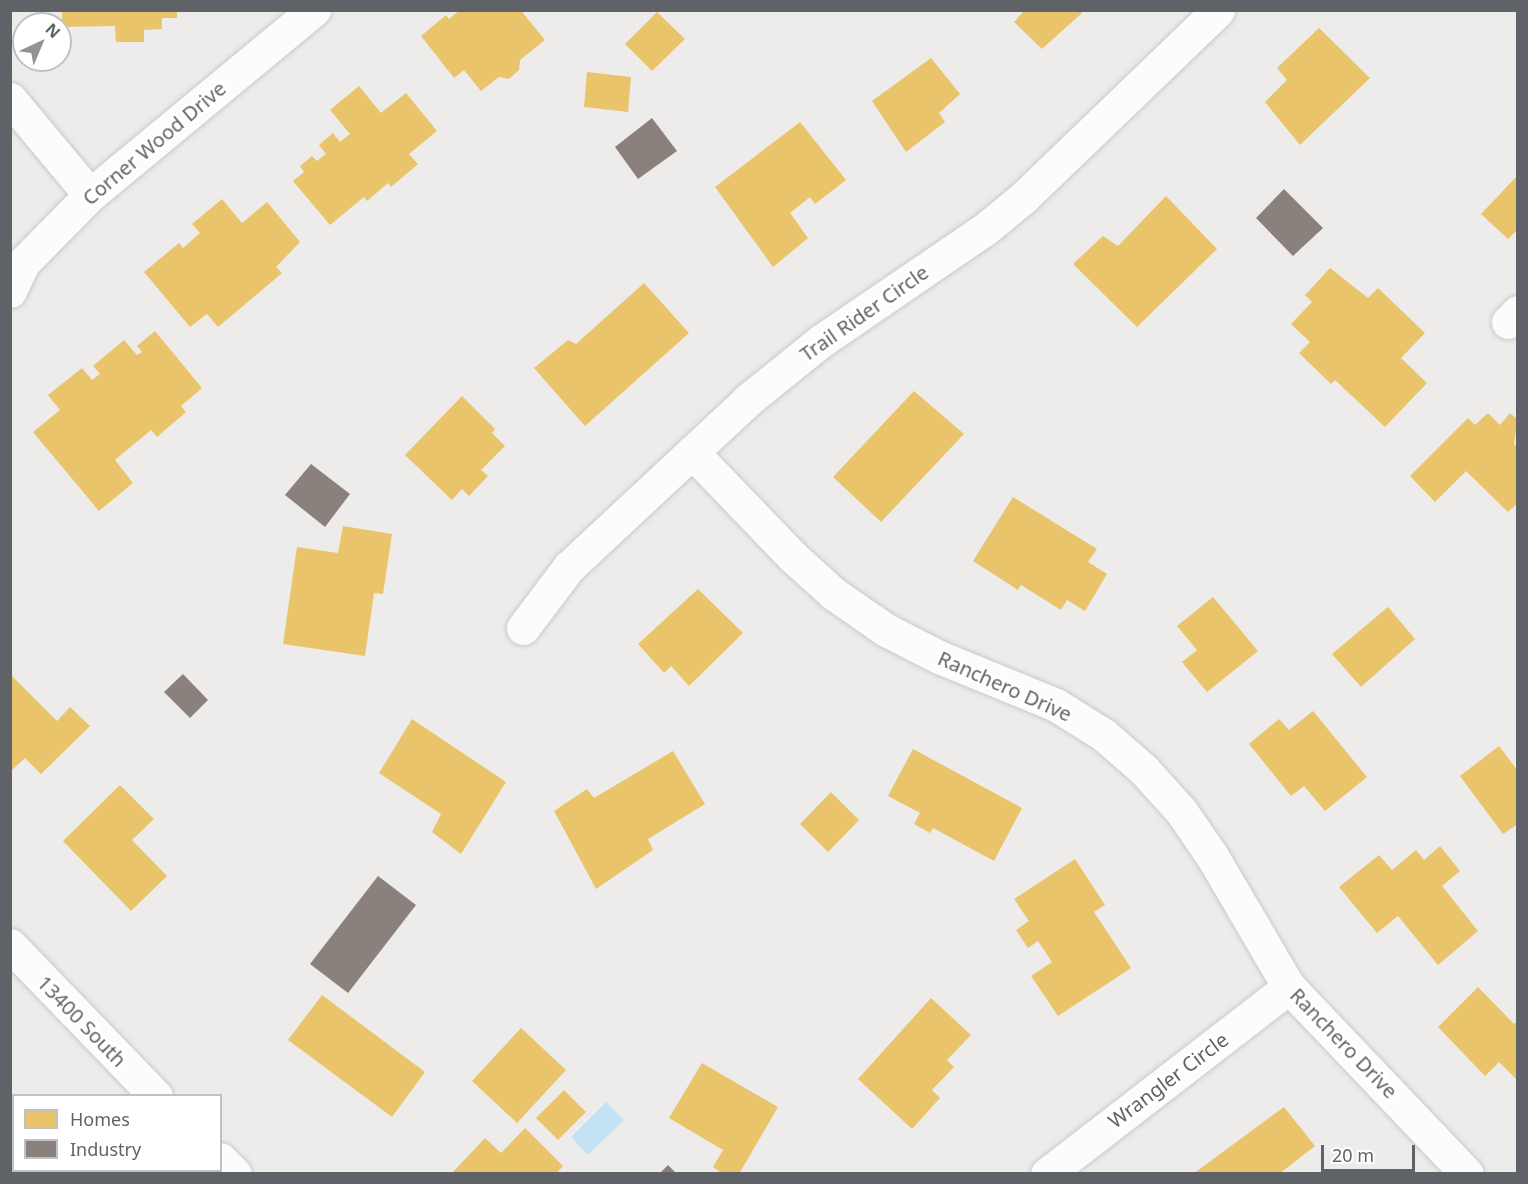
<!DOCTYPE html>
<style>
body{margin:0}
#map{position:relative;width:1528px;height:1184px;overflow:hidden;background:#eeecea;font-family:"Noto Sans",sans-serif}
div>[style]{position:absolute}
.water>*{inset:0;background:#c3e3f4}
.homes>*{inset:0;background:#e9c46a}
.industry>*{inset:0;background:#8a817c}
.roads{filter:drop-shadow(0 0 2px #c9c9c9) drop-shadow(0 0 2px #c9c9c9)}
.minor>*{height:33px;margin:-16.5px;padding:0 16.5px;transform-origin:16.5px;border-radius:16.5px;background:#fcfcfc}
span{translate:-50% -50%;white-space:nowrap;text-align:center;line-height:1.15;-webkit-text-stroke:6px #fff;paint-order:stroke}
.street-label{font-size:20px;color:#5f6367}
.frame{position:absolute;inset:0;border:12px solid #5f6367;pointer-events:none}
.legend{position:absolute;left:12px;top:1094px;width:210px;height:78px;box-sizing:border-box;background:#fff;border:2px solid #bfc1c2;margin:0;padding:8px 10px;list-style:none;font-size:18px;color:#5f6367}
.legend li{display:flex;align-items:center;gap:12px;height:30px}
.legend b{width:30px;border:2px solid #bfc1c2}
.north{position:absolute;left:12px;top:12px;width:60px;height:60px;box-sizing:border-box;background:#fff;border:2px solid #bfc1c2;border-radius:50%;rotate:44deg;font-size:16px;font-weight:700;line-height:24px;text-align:center;color:#5f6367}
.north::after{content:'';display:block;margin:auto;width:21px;height:27px;background:#919395;clip-path:polygon(50% 0,100% 100%,50% 72%,0 100%)}
.scale{position:absolute;left:1321px;top:1145px;width:94px;height:27px;box-sizing:border-box;border:3px solid #5f6367;border-top:0;padding-left:8px;font-size:18px;line-height:21px;white-space:nowrap;color:#5f6367;-webkit-text-stroke:4px #fff;paint-order:stroke}
</style>
<div id="map">
<div class="water">
<i style="clip-path:polygon(606px 1102px,624px 1120px,588px 1155px,571px 1137px)"></i>
</div>
<div class="homes">
<i style="clip-path:polygon(62px 10px,177px 10px,177px 18px,162px 18px,162px 29px,144px 30px,144px 42px,116px 42px,115px 26px,62px 27px)"></i>
<i style="clip-path:polygon(460px 10px,526px 10px,523px 13px,545px 40px,520px 60px,519px 70px,509px 79px,499px 77px,481px 91px,464px 70px,454px 78px,421px 36px,446px 15px,449px 19px)"></i>
<i style="clip-path:polygon(1025px 10px,1080px 10px,1082px 13px,1042px 49px,1014px 22px)"></i>
<i style="clip-path:polygon(657px 12px,685px 39px,652px 71px,625px 44px)"></i>
<i style="clip-path:polygon(1319px 28px,1370px 78px,1300px 145px,1265px 102px,1287px 80px,1277px 68px)"></i>
<i style="clip-path:polygon(931px 58px,960px 94px,939px 113px,945px 122px,906px 152px,872px 101px)"></i>
<i style="clip-path:polygon(587px 72px,631px 77px,628px 112px,584px 107px)"></i>
<i style="clip-path:polygon(359px 86px,381px 113px,406px 93px,437px 131px,409px 154px,418px 164px,391px 187px,388px 183px,367px 201px,364px 197px,330px 225px,293px 181px,304px 172px,300px 166px,312px 156px,317px 161px,326px 154px,319px 145px,333px 133px,340px 142px,350px 134px,330px 110px)"></i>
<i style="clip-path:polygon(800px 122px,846px 180px,815px 204px,810px 197px,790px 213px,808px 238px,773px 267px,715px 187px)"></i>
<i style="clip-path:polygon(1518px 175px,1518px 229px,1508px 239px,1481px 214px)"></i>
<i style="clip-path:polygon(1166px 196px,1217px 249px,1137px 327px,1073px 264px,1103px 236px,1118px 246px)"></i>
<i style="clip-path:polygon(222px 199px,242px 223px,267px 202px,300px 242px,276px 267px,282px 273px,218px 327px,207px 314px,190px 327px,144px 272px,179px 243px,183px 248px,200px 233px,192px 224px)"></i>
<i style="clip-path:polygon(1330px 268px,1368px 298px,1378px 288px,1425px 333px,1401px 358px,1427px 383px,1385px 427px,1335px 380px,1331px 384px,1299px 353px,1310px 342px,1291px 324px,1312px 302px,1305px 295px)"></i>
<i style="clip-path:polygon(644px 283px,689px 333px,585px 426px,534px 368px,568px 340px,576px 344px)"></i>
<i style="clip-path:polygon(155px 331px,202px 388px,181px 406px,186px 412px,157px 437px,151px 430px,115px 460px,133px 483px,99px 511px,33px 432px,60px 410px,48px 395px,82px 368px,92px 380px,100px 374px,93px 366px,124px 340px,137px 355px,142px 352px,137px 346px)"></i>
<i style="clip-path:polygon(914px 391px,964px 434px,881px 522px,833px 477px)"></i>
<i style="clip-path:polygon(462px 396px,495px 429px,492px 433px,505px 446px,481px 470px,488px 476px,469px 496px,462px 489px,452px 500px,405px 455px)"></i>
<i style="clip-path:polygon(1488px 413px,1500px 425px,1510px 413px,1518px 420px,1514px 444px,1518px 447px,1518px 503px,1508px 512px,1466px 471px,1435px 502px,1410px 476px,1468px 418px,1475px 425px)"></i>
<i style="clip-path:polygon(1013px 497px,1097px 549px,1088px 562px,1107px 574px,1085px 611px,1067px 600px,1061px 610px,1021px 585px,1018px 590px,973px 561px)"></i>
<i style="clip-path:polygon(343px 526px,392px 534px,383px 594px,374px 593px,365px 656px,283px 644px,297px 547px,338px 553px)"></i>
<i style="clip-path:polygon(698px 589px,743px 633px,689px 686px,671px 666px,664px 673px,638px 644px)"></i>
<i style="clip-path:polygon(1213px 597px,1258px 651px,1207px 692px,1182px 662px,1197px 650px,1177px 626px)"></i>
<i style="clip-path:polygon(1388px 607px,1415px 639px,1361px 687px,1332px 654px)"></i>
<i style="clip-path:polygon(10px 674px,57px 721px,70px 707px,90px 726px,41px 774px,25px 758px,10px 772px)"></i>
<i style="clip-path:polygon(1313px 711px,1367px 777px,1325px 811px,1304px 786px,1291px 796px,1249px 744px,1279px 719px,1289px 730px)"></i>
<i style="clip-path:polygon(412px 719px,506px 782px,461px 854px,432px 832px,441px 814px,379px 773px)"></i>
<i style="clip-path:polygon(1499px 746px,1518px 771px,1518px 824px,1503px 834px,1460px 776px)"></i>
<i style="clip-path:polygon(913px 749px,1022px 808px,994px 861px,933px 828px,930px 833px,914px 824px,920px 813px,888px 796px)"></i>
<i style="clip-path:polygon(673px 751px,705px 804px,648px 839px,653px 850px,596px 889px,554px 811px,587px 789px,594px 798px)"></i>
<i style="clip-path:polygon(120px 785px,154px 819px,132px 840px,167px 876px,131px 911px,63px 841px)"></i>
<i style="clip-path:polygon(831px 792px,859px 820px,828px 852px,800px 824px)"></i>
<i style="clip-path:polygon(1440px 846px,1460px 871px,1442px 886px,1478px 931px,1438px 965px,1398px 916px,1377px 933px,1339px 887px,1379px 855px,1392px 870px,1416px 850px,1424px 860px)"></i>
<i style="clip-path:polygon(1075px 859px,1105px 905px,1094px 912px,1131px 968px,1058px 1016px,1031px 976px,1052px 962px,1038px 941px,1028px 948px,1016px 930px,1029px 921px,1014px 899px)"></i>
<i style="clip-path:polygon(1478px 987px,1514px 1024px,1518px 1020px,1518px 1081px,1499px 1062px,1485px 1076px,1438px 1027px)"></i>
<i style="clip-path:polygon(322px 995px,425px 1072px,392px 1117px,288px 1040px)"></i>
<i style="clip-path:polygon(931px 998px,971px 1035px,947px 1060px,954px 1067px,932px 1090px,940px 1098px,912px 1129px,858px 1079px)"></i>
<i style="clip-path:polygon(521px 1028px,566px 1070px,517px 1123px,472px 1081px)"></i>
<i style="clip-path:polygon(702px 1063px,778px 1107px,739px 1174px,723px 1174px,713px 1167px,723px 1150px,669px 1118px)"></i>
<i style="clip-path:polygon(564px 1090px,586px 1112px,558px 1140px,536px 1118px)"></i>
<i style="clip-path:polygon(1284px 1107px,1315px 1146px,1279px 1174px,1193px 1174px)"></i>
<i style="clip-path:polygon(525px 1128px,563px 1166px,556px 1174px,451px 1174px,485px 1138px,501px 1153px)"></i>
<i style="clip-path:polygon(14px 1162px,14px 1170px,92px 1170px,10px 1174px)"></i>
</div>
<div class="industry">
<i style="clip-path:polygon(652px 118px,677px 151px,638px 179px,615px 147px)"></i>
<i style="clip-path:polygon(1284px 189px,1323px 228px,1293px 256px,1256px 218px)"></i>
<i style="clip-path:polygon(311px 464px,350px 494px,325px 527px,285px 495px)"></i>
<i style="clip-path:polygon(183px 674px,208px 700px,190px 718px,164px 692px)"></i>
<i style="clip-path:polygon(378px 876px,416px 905px,348px 993px,310px 964px)"></i>
<i style="clip-path:polygon(668px 1165px,677px 1174px,659px 1174px)"></i>
</div>
<div class="roads">
<div class="minor">
<i style="left:10px;top:99px;width:125px;rotate:50.2deg"></i>
<i style="left:10px;top:291px;width:31px;rotate:-65deg"></i>
<i style="left:23px;top:263px;width:95px;rotate:-45.4deg"></i>
<i style="left:90px;top:195px;width:291px;rotate:-39.6deg"></i>
<i style="left:1508px;top:322px;width:14px;rotate:-45deg"></i>
<i style="left:692px;top:452px;width:146px;rotate:46.1deg"></i>
<i style="left:793px;top:557px;width:55px;rotate:42.1deg"></i>
<i style="left:834px;top:594px;width:63px;rotate:34.7deg"></i>
<i style="left:886px;top:630px;width:59px;rotate:27deg"></i>
<i style="left:939px;top:657px;width:126px;rotate:22.3deg"></i>
<i style="left:1056px;top:705px;width:57px;rotate:32deg"></i>
<i style="left:1104px;top:735px;width:53px;rotate:41.2deg"></i>
<i style="left:1144px;top:770px;width:55px;rotate:47.9deg"></i>
<i style="left:1181px;top:811px;width:55px;rotate:55.4deg"></i>
<i style="left:1212px;top:856px;width:152px;rotate:59.6deg"></i>
<i style="left:1289px;top:987px;width:258px;rotate:46.4deg"></i>
<i style="left:523px;top:628px;width:76px;rotate:-53deg"></i>
<i style="left:569px;top:567px;width:246px;rotate:-43deg"></i>
<i style="left:749px;top:399px;width:92px;rotate:-38.9deg"></i>
<i style="left:821px;top:341px;width:197px;rotate:-34.3deg"></i>
<i style="left:984px;top:230px;width:52px;rotate:-39.5deg"></i>
<i style="left:1024px;top:197px;width:269px;rotate:-43.9deg"></i>
<i style="left:10px;top:945px;width:210px;rotate:46deg"></i>
<i style="left:220px;top:1159px;width:21px;rotate:45deg"></i>
<i style="left:1047px;top:1174px;width:306px;rotate:-37.7deg"></i>
</div>
</div>
<div class="street-label">
<span style="left:154px;top:143px;rotate:-40deg">Corner Wood Drive</span>
<span style="left:864px;top:313px;rotate:-35deg">Trail Rider Circle</span>
<span style="left:1005px;top:686px;rotate:24deg">Ranchero Drive</span>
<span style="left:82px;top:1021px;rotate:46deg">13400 South</span>
<span style="left:1344px;top:1043px;rotate:46deg">Ranchero Drive</span>
<span style="left:1168px;top:1080px;rotate:-37deg">Wrangler Circle</span>
</div>
<div class="frame"></div>
<ul class="legend">
<li><b style="height:16px;background:#e9c46a"></b>Homes</li>
<li><b style="height:16px;background:#8a817c"></b>Industry</li>
</ul>
<div class="north">N</div>
<div class="scale">20 m</div>
</div>
